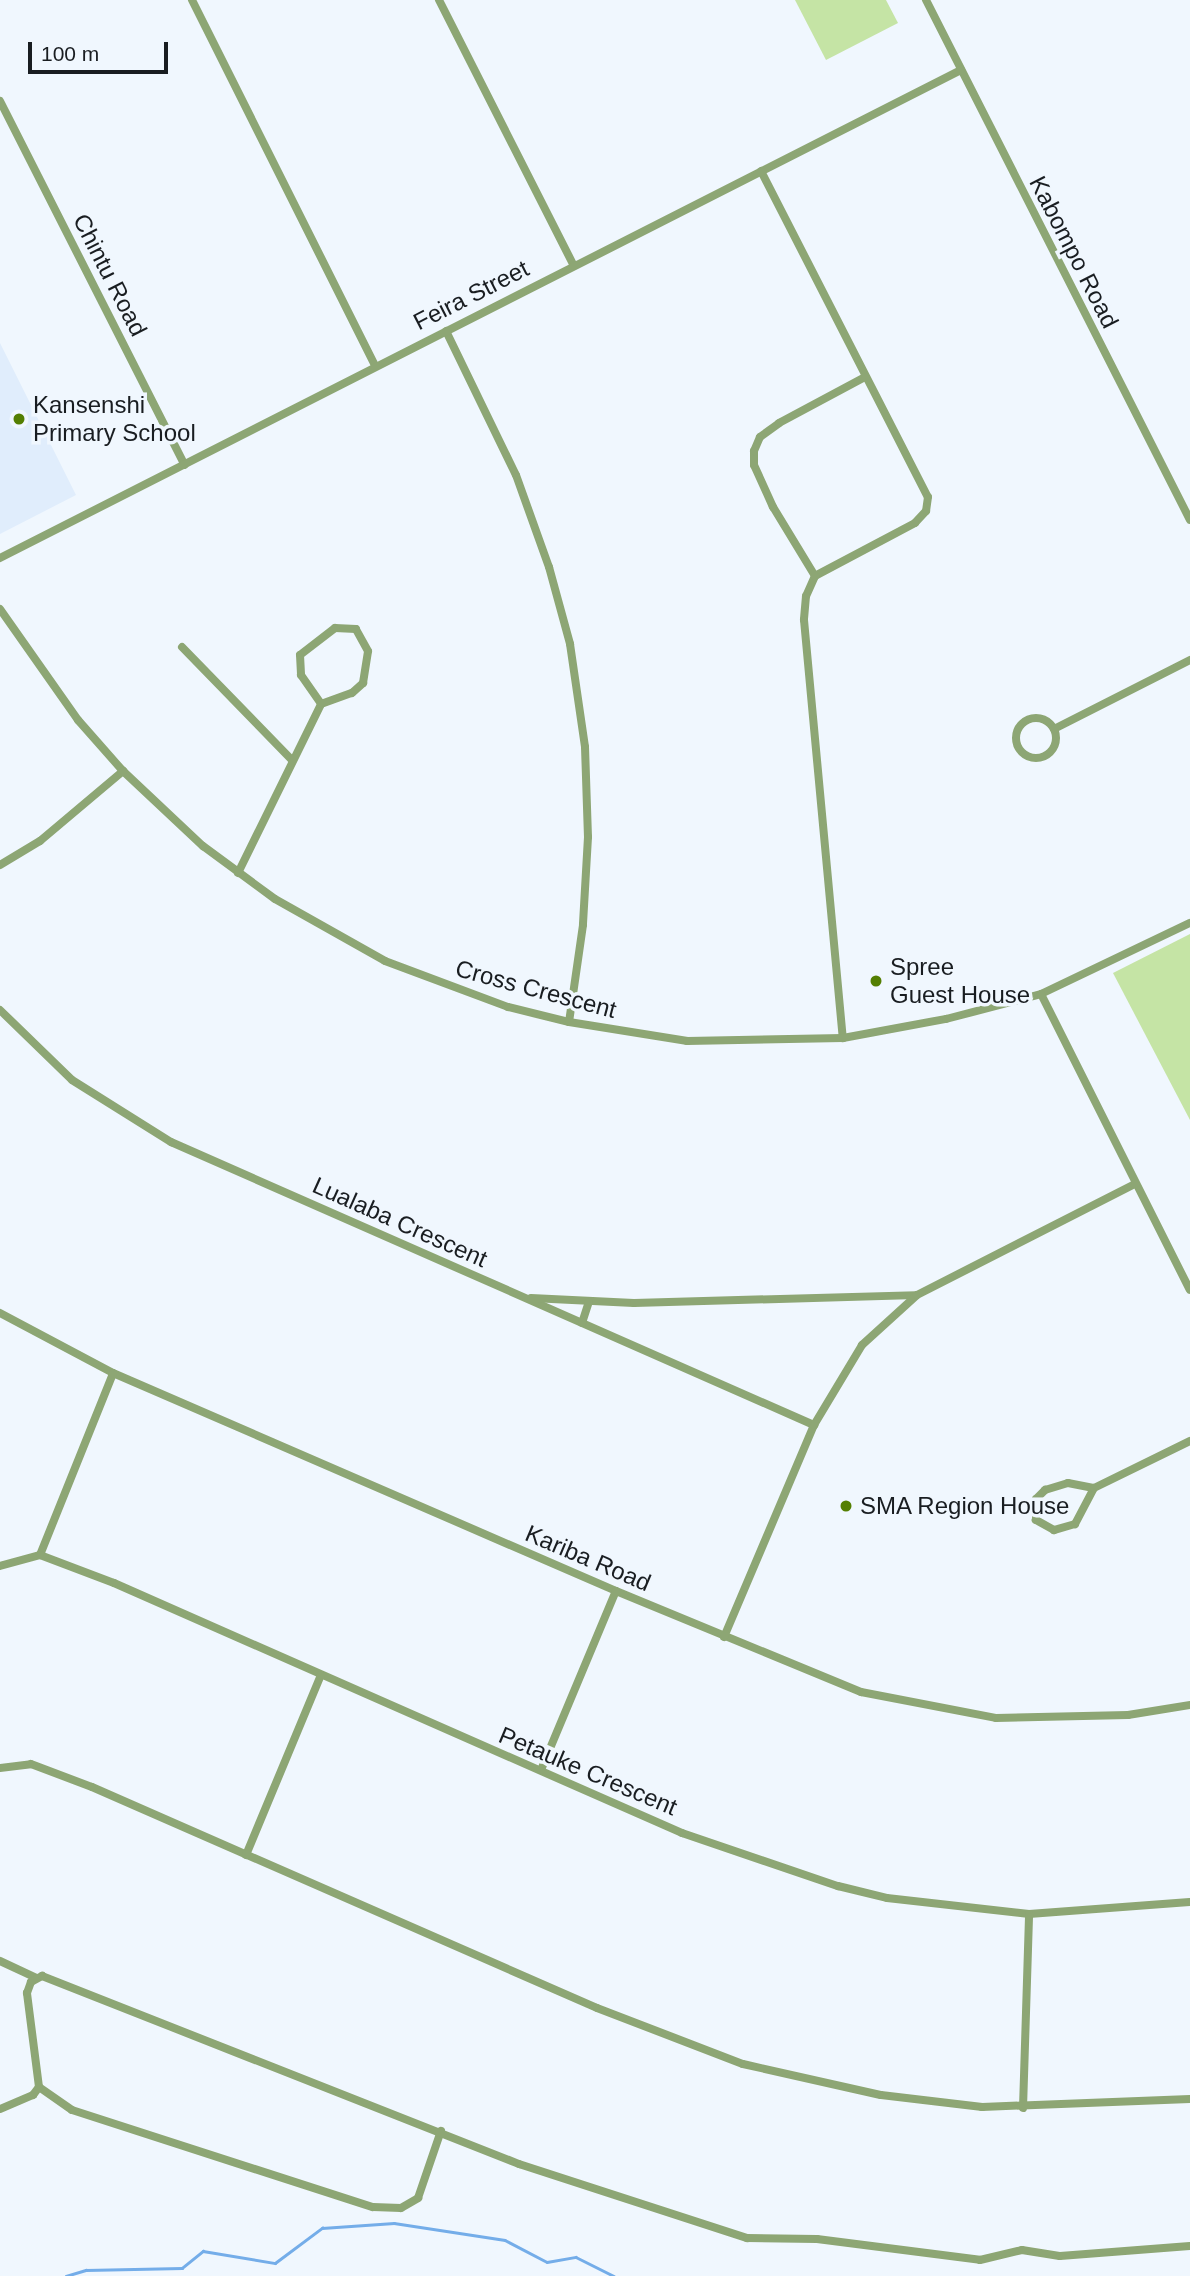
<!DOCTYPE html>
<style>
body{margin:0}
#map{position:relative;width:1190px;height:2276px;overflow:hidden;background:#f0f7fe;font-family:Arial,sans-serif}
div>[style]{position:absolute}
.built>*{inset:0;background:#e0edfc}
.green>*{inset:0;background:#c5e4a5}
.stream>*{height:2.5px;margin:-1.25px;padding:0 1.25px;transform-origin:1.25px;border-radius:1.25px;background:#74ade9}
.minor>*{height:8px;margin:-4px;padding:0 4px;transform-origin:4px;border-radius:4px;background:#8da674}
.minor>.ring{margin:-4px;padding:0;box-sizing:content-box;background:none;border:8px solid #8da674;border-radius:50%}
.dots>*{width:19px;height:19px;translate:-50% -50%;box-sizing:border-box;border:4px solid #f0f7fe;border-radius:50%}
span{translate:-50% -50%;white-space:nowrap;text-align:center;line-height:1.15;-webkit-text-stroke:7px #f0f7fe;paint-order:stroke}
.street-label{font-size:24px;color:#191d21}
.poi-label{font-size:24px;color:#191d21}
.left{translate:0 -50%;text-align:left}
.scale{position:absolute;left:28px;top:42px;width:140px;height:32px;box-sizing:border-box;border:4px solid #191d21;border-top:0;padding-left:9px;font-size:21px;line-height:24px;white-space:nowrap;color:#191d21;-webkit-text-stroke:5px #f0f7fe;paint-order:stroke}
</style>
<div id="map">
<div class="built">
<i style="clip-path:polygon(0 343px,76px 495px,0 534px)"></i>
</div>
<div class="green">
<i style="clip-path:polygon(795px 0,886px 0,898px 23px,826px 60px)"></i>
<i style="clip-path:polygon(1190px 934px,1190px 1120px,1113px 973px)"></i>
</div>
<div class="stream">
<i style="left:66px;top:2276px;width:21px;rotate:-17deg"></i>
<i style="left:86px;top:2270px;width:96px;rotate:-1.2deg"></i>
<i style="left:182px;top:2268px;width:27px;rotate:-39deg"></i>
<i style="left:203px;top:2251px;width:73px;rotate:9.5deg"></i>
<i style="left:275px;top:2263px;width:59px;rotate:-36.7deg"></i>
<i style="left:322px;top:2228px;width:72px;rotate:-4deg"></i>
<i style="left:394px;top:2223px;width:112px;rotate:8.7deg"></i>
<i style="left:505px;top:2240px;width:47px;rotate:27.6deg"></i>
<i style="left:547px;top:2262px;width:29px;rotate:-10deg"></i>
<i style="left:576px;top:2257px;width:42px;rotate:26.6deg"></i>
</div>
<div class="minor">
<i style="left:192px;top:0;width:409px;rotate:63.4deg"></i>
<i style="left:439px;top:0;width:296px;rotate:63.1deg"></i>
<i style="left:926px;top:0;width:583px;rotate:63.08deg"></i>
<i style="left:0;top:101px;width:408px;rotate:63.1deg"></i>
<i style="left:761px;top:171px;width:366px;rotate:62.9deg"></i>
<i style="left:928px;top:497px;width:14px;rotate:98deg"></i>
<i style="left:926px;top:511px;width:16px;rotate:133deg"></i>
<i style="left:915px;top:523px;width:113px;rotate:152.1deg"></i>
<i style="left:815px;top:576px;width:22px;rotate:114deg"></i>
<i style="left:806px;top:596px;width:24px;rotate:95deg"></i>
<i style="left:804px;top:620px;width:420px;rotate:84.7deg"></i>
<i style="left:446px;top:331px;width:160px;rotate:64.1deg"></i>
<i style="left:516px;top:475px;width:98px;rotate:70.3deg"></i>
<i style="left:549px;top:567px;width:80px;rotate:74.7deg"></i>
<i style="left:570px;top:644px;width:104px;rotate:81.7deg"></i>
<i style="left:585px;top:747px;width:90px;rotate:88.1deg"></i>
<i style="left:588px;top:837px;width:88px;rotate:93.3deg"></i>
<i style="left:583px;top:925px;width:98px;rotate:98.2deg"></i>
<i style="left:0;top:558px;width:1078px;rotate:-26.92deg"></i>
<i style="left:815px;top:576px;width:81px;rotate:-121.3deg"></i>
<i style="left:773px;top:507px;width:46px;rotate:-114.3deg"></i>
<i style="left:754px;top:465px;width:14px;rotate:-90deg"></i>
<i style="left:754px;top:451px;width:15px;rotate:-67deg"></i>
<i style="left:760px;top:437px;width:24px;rotate:-36deg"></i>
<i style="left:779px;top:423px;width:98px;rotate:-28.1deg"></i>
<i style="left:0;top:609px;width:136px;rotate:54.9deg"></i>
<i style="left:78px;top:720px;width:68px;rotate:48.6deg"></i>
<i style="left:123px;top:771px;width:110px;rotate:43.2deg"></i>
<i style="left:203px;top:846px;width:89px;rotate:36.4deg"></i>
<i style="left:275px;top:899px;width:126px;rotate:29.4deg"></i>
<i style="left:385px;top:961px;width:131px;rotate:20.5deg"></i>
<i style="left:508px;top:1007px;width:63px;rotate:13.8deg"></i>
<i style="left:569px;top:1022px;width:120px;rotate:9.1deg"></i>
<i style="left:687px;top:1041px;width:156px;rotate:-1.1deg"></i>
<i style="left:843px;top:1038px;width:105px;rotate:-10.5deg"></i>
<i style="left:946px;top:1019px;width:98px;rotate:-14.7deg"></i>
<i style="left:1041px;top:994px;width:165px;rotate:-25.5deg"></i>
<i style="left:182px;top:647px;width:158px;rotate:45.8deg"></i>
<i class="ring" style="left:1016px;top:718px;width:32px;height:32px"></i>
<i style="left:1054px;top:729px;width:153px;rotate:-26.9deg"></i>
<i style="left:0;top:865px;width:47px;rotate:-31deg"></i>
<i style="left:40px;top:841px;width:109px;rotate:-40.1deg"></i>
<i style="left:238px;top:873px;width:188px;rotate:-63.8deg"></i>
<i style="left:321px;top:704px;width:33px;rotate:-20deg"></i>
<i style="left:352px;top:693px;width:15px;rotate:-42deg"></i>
<i style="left:363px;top:683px;width:32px;rotate:-81deg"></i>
<i style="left:368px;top:651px;width:25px;rotate:-119deg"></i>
<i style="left:356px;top:629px;width:21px;rotate:-177deg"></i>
<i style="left:335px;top:628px;width:44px;rotate:142.4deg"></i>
<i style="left:300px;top:655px;width:20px;rotate:87deg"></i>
<i style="left:301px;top:675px;width:35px;rotate:55deg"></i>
<i style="left:1041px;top:994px;width:331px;rotate:63.3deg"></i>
<i style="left:0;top:1010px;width:100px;rotate:44.2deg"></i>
<i style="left:72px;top:1080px;width:117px;rotate:32.1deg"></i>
<i style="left:171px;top:1142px;width:703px;rotate:23.76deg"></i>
<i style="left:531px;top:1298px;width:103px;rotate:2.8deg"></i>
<i style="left:634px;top:1303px;width:282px;rotate:-1.6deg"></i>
<i style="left:0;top:1313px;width:128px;rotate:28deg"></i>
<i style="left:113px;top:1373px;width:548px;rotate:23.43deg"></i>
<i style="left:616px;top:1591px;width:265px;rotate:22.4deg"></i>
<i style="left:861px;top:1692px;width:137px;rotate:10.9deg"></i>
<i style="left:996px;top:1718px;width:132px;rotate:-1.3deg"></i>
<i style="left:1128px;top:1715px;width:63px;rotate:-9.2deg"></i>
<i style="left:582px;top:1323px;width:22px;rotate:-72deg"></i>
<i style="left:1094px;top:1488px;width:41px;rotate:117.8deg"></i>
<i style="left:1075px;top:1524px;width:22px;rotate:164deg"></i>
<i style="left:1054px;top:1530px;width:21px;rotate:-151deg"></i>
<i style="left:1036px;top:1520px;width:21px;rotate:-90deg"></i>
<i style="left:1036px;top:1499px;width:13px;rotate:-45deg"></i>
<i style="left:1045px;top:1490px;width:24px;rotate:-17deg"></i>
<i style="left:1068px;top:1483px;width:26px;rotate:11deg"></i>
<i style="left:1094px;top:1488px;width:107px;rotate:-26.1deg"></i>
<i style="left:40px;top:1555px;width:196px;rotate:-68.1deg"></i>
<i style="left:0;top:1566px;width:41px;rotate:-15.4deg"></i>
<i style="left:40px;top:1555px;width:79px;rotate:20.7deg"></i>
<i style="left:114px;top:1583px;width:621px;rotate:23.76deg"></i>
<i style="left:682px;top:1833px;width:165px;rotate:18.8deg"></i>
<i style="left:838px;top:1886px;width:50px;rotate:13.8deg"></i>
<i style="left:887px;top:1898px;width:143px;rotate:6.4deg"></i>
<i style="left:1029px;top:1914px;width:161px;rotate:-4.3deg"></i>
<i style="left:724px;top:1637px;width:230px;rotate:-67deg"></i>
<i style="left:814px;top:1425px;width:93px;rotate:-59deg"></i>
<i style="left:862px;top:1345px;width:74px;rotate:-42.3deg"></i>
<i style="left:917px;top:1295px;width:245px;rotate:-27deg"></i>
<i style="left:0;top:1768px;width:31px;rotate:-7deg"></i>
<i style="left:31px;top:1764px;width:65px;rotate:20.7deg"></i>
<i style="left:92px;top:1787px;width:551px;rotate:23.64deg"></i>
<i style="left:597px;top:2008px;width:156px;rotate:21deg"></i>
<i style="left:743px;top:2064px;width:141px;rotate:12.7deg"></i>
<i style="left:881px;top:2095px;width:102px;rotate:6.8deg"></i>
<i style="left:982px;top:2107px;width:208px;rotate:-2.2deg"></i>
<i style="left:541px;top:1770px;width:194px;rotate:-67.3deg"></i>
<i style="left:246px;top:1855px;width:195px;rotate:-67.4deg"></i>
<i style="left:0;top:1961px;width:40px;rotate:25deg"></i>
<i style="left:39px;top:2087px;width:40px;rotate:34.9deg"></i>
<i style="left:72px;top:2110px;width:316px;rotate:17.9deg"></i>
<i style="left:373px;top:2207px;width:28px;rotate:2deg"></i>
<i style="left:401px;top:2208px;width:20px;rotate:-30deg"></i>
<i style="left:418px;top:2198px;width:71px;rotate:-71.1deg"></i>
<i style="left:1023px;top:2108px;width:194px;rotate:-88.2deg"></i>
<i style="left:0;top:2109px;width:36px;rotate:-23deg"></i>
<i style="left:33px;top:2095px;width:10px;rotate:-53deg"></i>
<i style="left:39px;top:2087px;width:95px;rotate:-97.3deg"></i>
<i style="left:27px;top:1993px;width:12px;rotate:-70deg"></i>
<i style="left:31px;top:1982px;width:13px;rotate:-29deg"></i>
<i style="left:42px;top:1976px;width:513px;rotate:21.51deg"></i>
<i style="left:519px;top:2164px;width:240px;rotate:18deg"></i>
<i style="left:747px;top:2238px;width:70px;rotate:0.8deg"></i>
<i style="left:817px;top:2239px;width:164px;rotate:7.3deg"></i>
<i style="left:980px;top:2260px;width:43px;rotate:-13.4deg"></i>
<i style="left:1022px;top:2250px;width:38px;rotate:9deg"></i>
<i style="left:1060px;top:2256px;width:130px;rotate:-4.4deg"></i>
</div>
<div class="dots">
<i style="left:19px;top:419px;background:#547f02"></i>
<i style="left:876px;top:981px;background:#547f02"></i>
<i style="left:846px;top:1506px;background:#547f02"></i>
</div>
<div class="street-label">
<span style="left:1074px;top:252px;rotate:63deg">Kabompo Road</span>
<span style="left:110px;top:275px;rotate:63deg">Chintu Road</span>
<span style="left:471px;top:295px;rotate:-27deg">Feira Street</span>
<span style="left:536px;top:989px;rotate:15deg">Cross Crescent</span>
<span style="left:400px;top:1222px;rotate:24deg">Lualaba Crescent</span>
<span style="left:588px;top:1558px;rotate:23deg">Kariba Road</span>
<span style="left:588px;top:1771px;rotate:23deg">Petauke Crescent</span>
</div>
<div class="poi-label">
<span class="left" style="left:33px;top:419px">Kansenshi<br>Primary School</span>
<span class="left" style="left:890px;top:981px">Spree<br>Guest House</span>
<span class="left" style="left:860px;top:1506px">SMA Region House</span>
</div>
<div class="scale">100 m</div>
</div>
